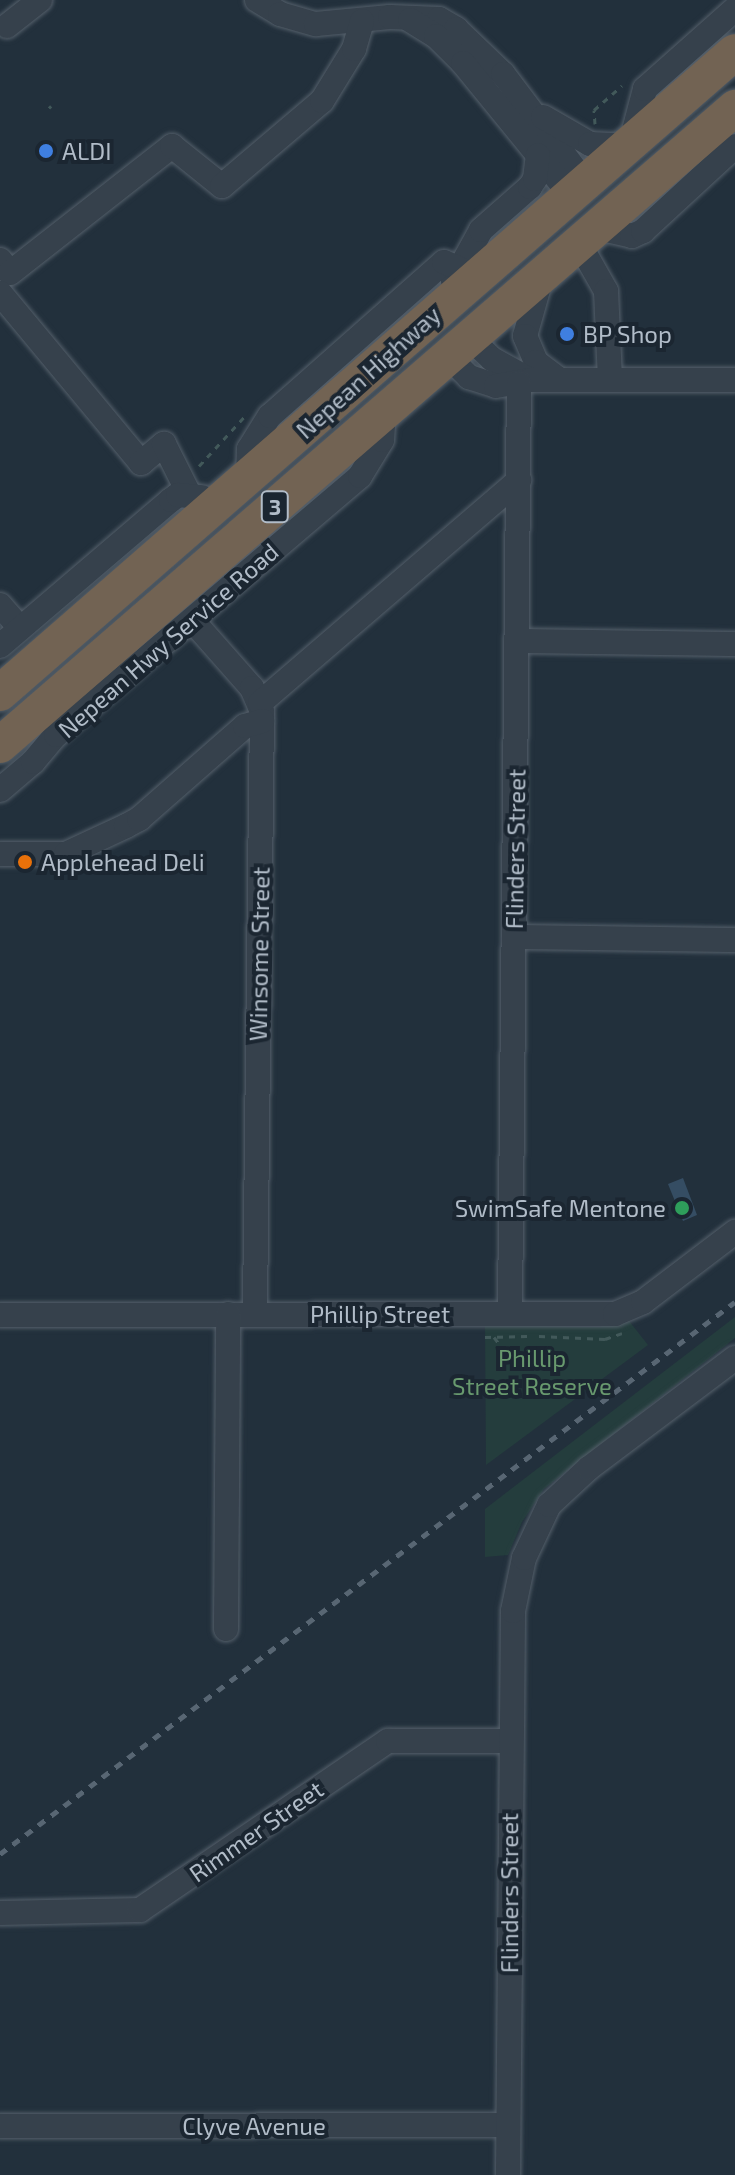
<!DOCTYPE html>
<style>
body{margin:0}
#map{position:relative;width:735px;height:2175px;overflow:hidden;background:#22303c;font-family:"Exo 2",sans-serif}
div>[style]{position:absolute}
.green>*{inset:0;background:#243d3d}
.water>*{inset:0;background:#354d63}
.path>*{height:3px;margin-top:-1.5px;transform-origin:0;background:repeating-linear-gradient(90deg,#42595a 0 6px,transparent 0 12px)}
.roads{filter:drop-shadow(0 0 2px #545f6a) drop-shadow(0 0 2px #545f6a)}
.minor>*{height:24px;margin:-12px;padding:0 12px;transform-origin:12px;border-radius:12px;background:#36414c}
.highway>*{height:36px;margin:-18px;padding:0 18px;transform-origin:18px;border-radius:18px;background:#726353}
.rail>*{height:5px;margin-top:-2.5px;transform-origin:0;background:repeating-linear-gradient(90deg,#586673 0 8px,transparent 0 16px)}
.dots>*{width:22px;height:22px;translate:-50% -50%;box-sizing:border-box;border:4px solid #1b2631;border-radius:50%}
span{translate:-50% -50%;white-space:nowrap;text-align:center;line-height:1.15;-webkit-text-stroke:8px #1b2631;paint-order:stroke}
.shield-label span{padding:2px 6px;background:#1b2631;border:2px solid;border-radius:6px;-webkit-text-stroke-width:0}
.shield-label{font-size:22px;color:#b1bcc8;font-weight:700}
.poi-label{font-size:24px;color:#b1bcc8}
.left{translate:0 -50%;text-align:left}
.right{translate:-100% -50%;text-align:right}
.street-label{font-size:24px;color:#b1bcc8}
.park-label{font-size:24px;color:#68996e}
</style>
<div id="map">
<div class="green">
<i style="clip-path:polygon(626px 1317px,648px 1345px,486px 1465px,485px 1325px,600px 1327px)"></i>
<i style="clip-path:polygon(735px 1317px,735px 1338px,544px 1489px,522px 1522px,508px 1555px,485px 1557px,485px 1509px)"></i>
</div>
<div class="water">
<i style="clip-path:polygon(683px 1178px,697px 1215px,683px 1221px,668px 1184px)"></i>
</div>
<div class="path">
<i style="left:49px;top:108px;width:3px;rotate:-45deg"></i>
<i style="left:595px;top:124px;width:14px;rotate:-94deg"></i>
<i style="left:594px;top:110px;width:37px;rotate:-41deg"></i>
<i style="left:199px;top:466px;width:68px;rotate:-47.4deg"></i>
<i style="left:539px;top:1336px;width:66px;rotate:2.6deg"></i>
<i style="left:605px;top:1339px;width:18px;rotate:-19deg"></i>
<i style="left:485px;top:1337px;width:42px;rotate:-1.4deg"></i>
<i style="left:494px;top:1337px;width:15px;rotate:53deg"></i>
<i style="left:503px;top:1349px;width:13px;rotate:77deg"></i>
</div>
<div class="roads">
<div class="minor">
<i style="left:257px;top:0;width:27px;rotate:31deg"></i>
<i style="left:280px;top:14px;width:37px;rotate:16deg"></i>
<i style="left:316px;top:24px;width:74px;rotate:-5.4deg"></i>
<i style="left:390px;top:17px;width:49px;rotate:2.3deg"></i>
<i style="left:439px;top:19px;width:20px;rotate:30deg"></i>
<i style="left:456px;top:29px;width:65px;rotate:43.8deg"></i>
<i style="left:503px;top:74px;width:134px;rotate:52.9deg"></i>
<i style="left:410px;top:20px;width:31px;rotate:32deg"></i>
<i style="left:436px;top:36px;width:38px;rotate:45deg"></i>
<i style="left:463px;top:63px;width:169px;rotate:50.8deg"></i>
<i style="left:7px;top:26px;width:42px;rotate:-38.2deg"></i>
<i style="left:543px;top:117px;width:54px;rotate:29.9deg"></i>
<i style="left:590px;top:144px;width:35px;rotate:3deg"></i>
<i style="left:631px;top:142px;width:55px;rotate:-75.2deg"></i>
<i style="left:645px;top:89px;width:120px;rotate:-41.6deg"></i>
<i style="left:598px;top:228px;width:35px;rotate:13deg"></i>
<i style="left:632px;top:236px;width:12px;rotate:-24deg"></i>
<i style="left:643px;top:231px;width:125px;rotate:-42.7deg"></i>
<i style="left:580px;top:245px;width:53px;rotate:60.5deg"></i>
<i style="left:606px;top:291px;width:89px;rotate:87.4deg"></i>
<i style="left:0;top:260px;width:16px;rotate:52deg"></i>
<i style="left:10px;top:273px;width:206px;rotate:-38.1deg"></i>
<i style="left:172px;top:146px;width:64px;rotate:38.7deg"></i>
<i style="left:222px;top:186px;width:131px;rotate:-40.4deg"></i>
<i style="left:322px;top:101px;width:61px;rotate:-58.4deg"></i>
<i style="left:354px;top:49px;width:29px;rotate:-74deg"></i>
<i style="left:541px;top:279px;width:59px;rotate:105.7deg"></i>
<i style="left:525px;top:336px;width:28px;rotate:67deg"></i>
<i style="left:536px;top:362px;width:30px;rotate:37deg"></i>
<i style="left:453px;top:281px;width:58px;rotate:-61.2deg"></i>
<i style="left:481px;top:230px;width:65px;rotate:-41.3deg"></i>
<i style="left:530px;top:187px;width:9px;rotate:-58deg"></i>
<i style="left:535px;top:179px;width:24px;rotate:-83deg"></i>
<i style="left:0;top:293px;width:221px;rotate:50.3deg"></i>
<i style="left:141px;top:463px;width:30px;rotate:-40deg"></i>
<i style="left:164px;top:444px;width:56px;rotate:63.4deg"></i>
<i style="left:469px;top:337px;width:32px;rotate:44deg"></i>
<i style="left:492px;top:359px;width:43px;rotate:28.9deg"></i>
<i style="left:448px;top:356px;width:30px;rotate:45deg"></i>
<i style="left:469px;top:377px;width:28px;rotate:18deg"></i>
<i style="left:496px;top:386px;width:35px;rotate:-10deg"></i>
<i style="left:530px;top:380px;width:205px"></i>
<i style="left:248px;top:478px;width:29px;rotate:-88deg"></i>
<i style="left:249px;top:449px;width:39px;rotate:-58deg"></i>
<i style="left:270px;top:416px;width:232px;rotate:-41.5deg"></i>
<i style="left:444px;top:262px;width:34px;rotate:24deg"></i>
<i style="left:0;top:605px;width:30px;rotate:49deg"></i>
<i style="left:192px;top:620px;width:91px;rotate:48.6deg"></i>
<i style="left:252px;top:688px;width:25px;rotate:67deg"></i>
<i style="left:262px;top:711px;width:603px;rotate:90.67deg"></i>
<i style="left:517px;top:641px;width:218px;rotate:0.8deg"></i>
<i style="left:0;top:646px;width:225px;rotate:-40.5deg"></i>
<i style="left:171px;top:500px;width:9px;rotate:-36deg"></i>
<i style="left:178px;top:495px;width:24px;rotate:5deg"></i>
<i style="left:260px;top:703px;width:342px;rotate:-40.7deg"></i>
<i style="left:0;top:790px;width:43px;rotate:-40.3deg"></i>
<i style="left:33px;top:762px;width:35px;rotate:-50deg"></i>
<i style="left:56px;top:735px;width:399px;rotate:-40.4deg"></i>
<i style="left:360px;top:476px;width:42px;rotate:-58.6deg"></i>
<i style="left:382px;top:440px;width:27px;rotate:-86deg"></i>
<i style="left:0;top:854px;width:66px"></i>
<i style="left:66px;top:854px;width:66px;rotate:-25deg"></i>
<i style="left:126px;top:826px;width:15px;rotate:-28deg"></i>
<i style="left:139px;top:819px;width:141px;rotate:-41.3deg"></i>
<i style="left:245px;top:726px;width:18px;rotate:-16deg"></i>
<i style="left:514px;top:937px;width:221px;rotate:0.8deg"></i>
<i style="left:510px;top:1314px;width:931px;rotate:-89.45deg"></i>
<i style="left:0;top:1315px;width:615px;rotate:-0.09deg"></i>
<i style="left:615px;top:1314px;width:30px;rotate:-23deg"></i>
<i style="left:643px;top:1302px;width:116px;rotate:-37.3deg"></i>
<i style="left:226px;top:1629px;width:315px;rotate:-89.6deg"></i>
<i style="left:0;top:1913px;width:140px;rotate:-1.2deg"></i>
<i style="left:140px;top:1910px;width:300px;rotate:-34.3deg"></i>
<i style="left:388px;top:1741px;width:122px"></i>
<i style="left:0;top:2126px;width:508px;rotate:-0.11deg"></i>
<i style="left:508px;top:2175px;width:564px;rotate:-89.49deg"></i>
<i style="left:513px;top:1611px;width:54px;rotate:-78.3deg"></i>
<i style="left:524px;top:1558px;width:59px;rotate:-64.7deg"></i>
<i style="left:549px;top:1505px;width:54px;rotate:-42.8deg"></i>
<i style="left:589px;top:1468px;width:183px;rotate:-37deg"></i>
</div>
<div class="highway">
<i style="left:0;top:693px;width:975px;rotate:-41.09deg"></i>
<i style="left:0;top:745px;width:973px;rotate:-40.91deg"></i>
</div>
</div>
<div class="rail">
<i style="left:0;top:1854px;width:919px;rotate:-36.91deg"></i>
</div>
<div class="dots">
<i style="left:46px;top:151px;background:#3f7fe0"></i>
<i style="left:567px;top:334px;background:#3f7fe0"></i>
<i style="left:25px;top:862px;background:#e8710a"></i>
<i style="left:682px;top:1208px;background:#2e9e5b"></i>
</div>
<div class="shield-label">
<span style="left:275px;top:507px">3</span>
</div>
<div class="poi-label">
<span class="left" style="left:62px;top:151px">ALDI</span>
<span class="left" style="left:583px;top:334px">BP Shop</span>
<span class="left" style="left:41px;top:862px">Applehead Deli</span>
<span class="right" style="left:666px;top:1208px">SwimSafe Mentone</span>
</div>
<div class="street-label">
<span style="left:368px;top:372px;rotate:-42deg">Nepean Highway</span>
<span style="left:168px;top:640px;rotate:-41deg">Nepean Hwy Service Road</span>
<span style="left:515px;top:849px;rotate:-89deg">Flinders Street</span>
<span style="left:259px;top:954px;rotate:-89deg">Winsome Street</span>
<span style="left:380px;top:1314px">Phillip Street</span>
<span style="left:256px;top:1831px;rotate:-35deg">Rimmer Street</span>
<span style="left:509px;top:1893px;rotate:-90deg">Flinders Street</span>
<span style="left:254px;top:2126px">Clyve Avenue</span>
</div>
<div class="park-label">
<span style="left:532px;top:1372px">Phillip<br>Street Reserve</span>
</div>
</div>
